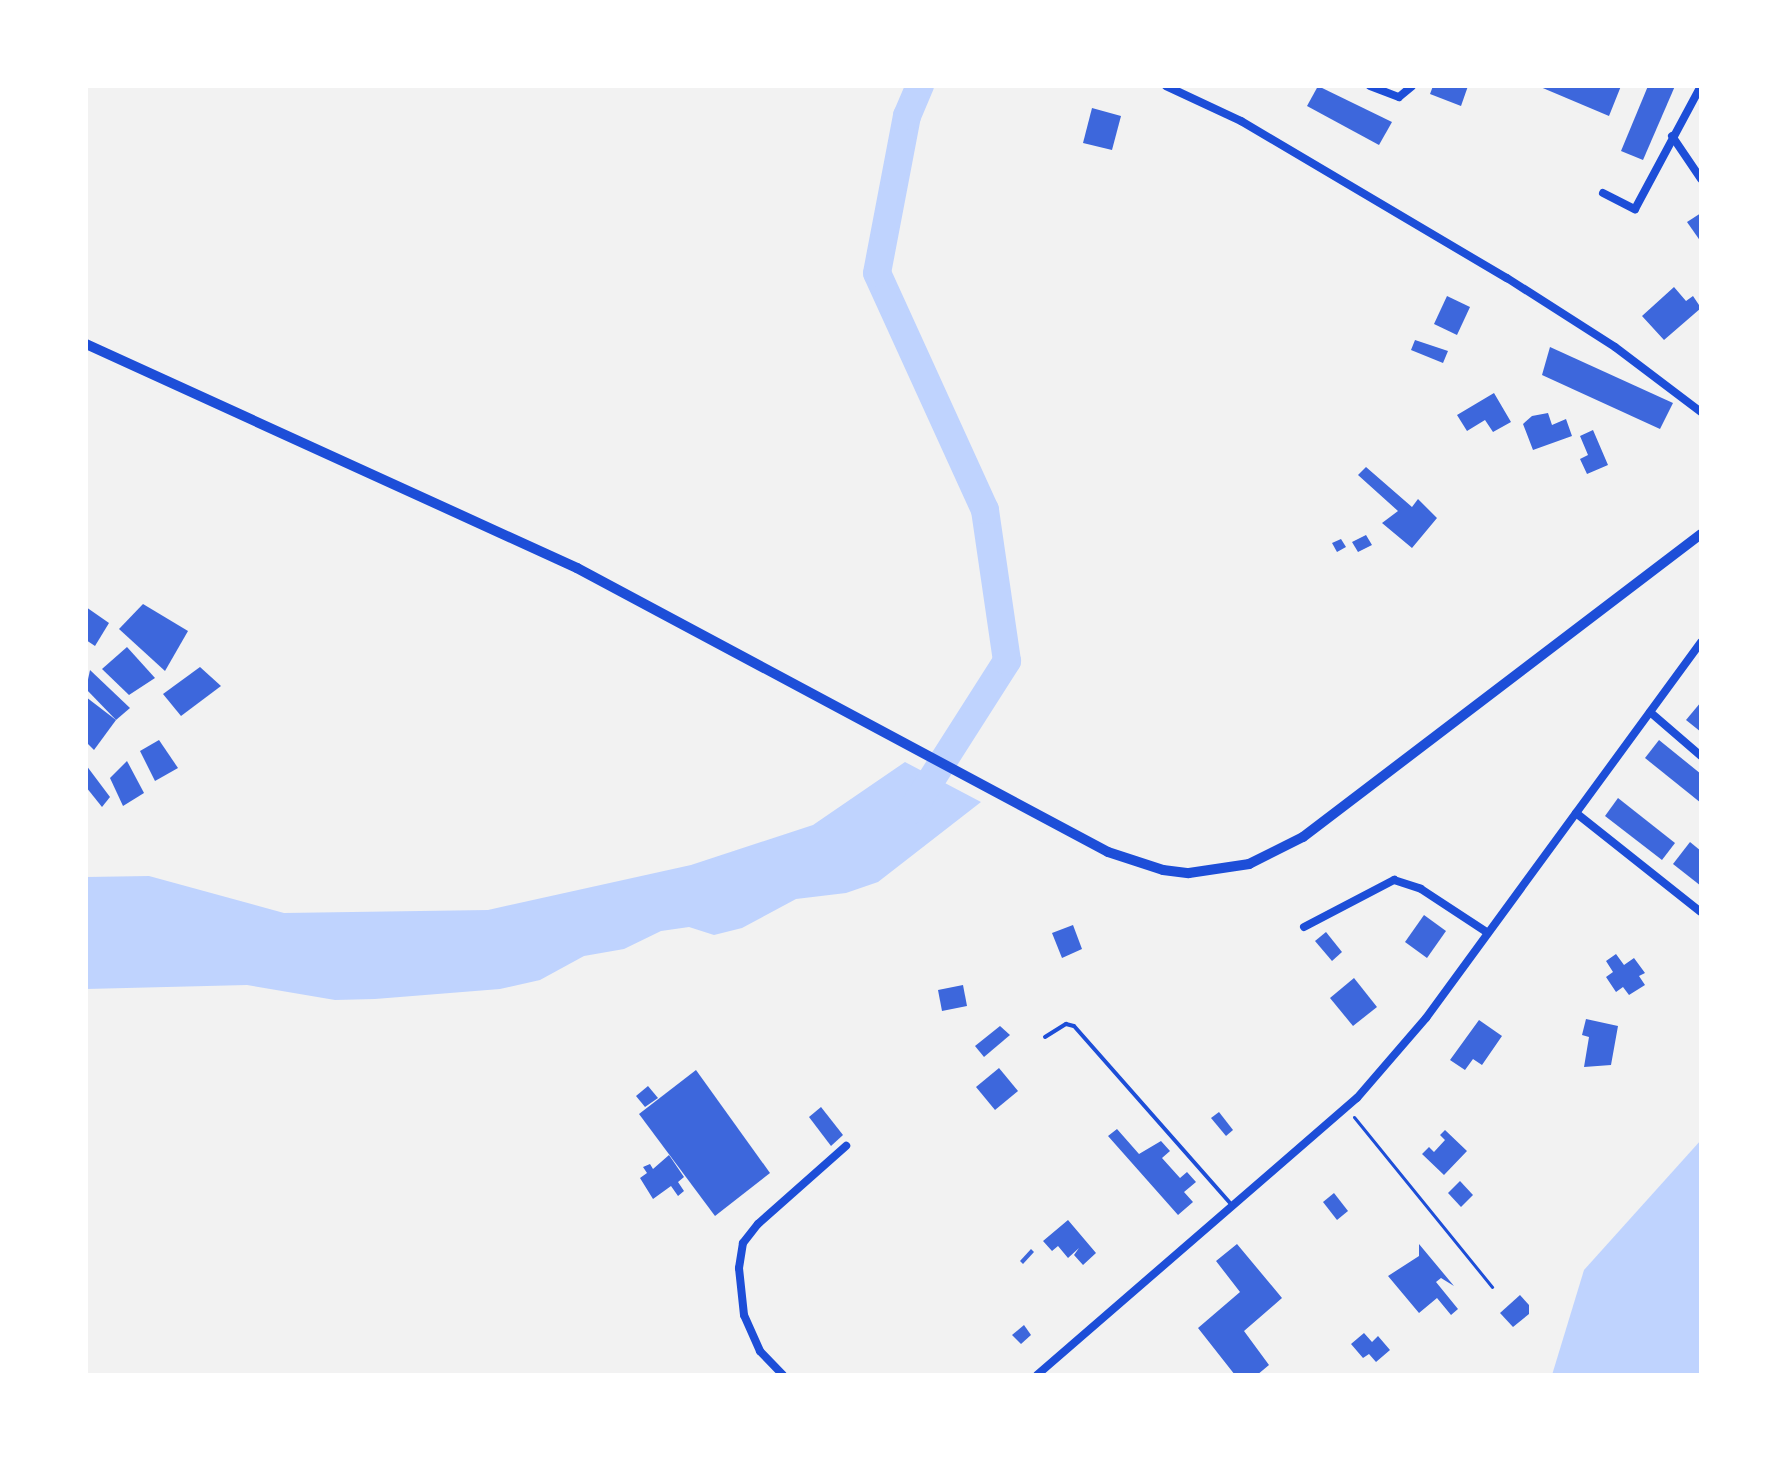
<!DOCTYPE html>
<style>
body{margin:0}
#map{position:relative;width:1787px;height:1461px;overflow:hidden;background:#f2f2f2;font-family:"Golos Text",sans-serif}
div>[style]{position:absolute}
.water>*{inset:0;background:#bfd3fe}
.river>*{height:28px;margin:-14px;padding:0 14px;transform-origin:14px;border-radius:14px;background:#bfd3fe}
.building>*{inset:0;background:#3d67dc}
.path>*{height:3px;margin:-1.5px;padding:0 1.5px;transform-origin:1.5px;border-radius:1.5px;background:#1d4ed8}
.service>*{height:4px;margin:-2px;padding:0 2px;transform-origin:2px;border-radius:2px;background:#1d4ed8}
.minor>*{height:8px;margin:-4px;padding:0 4px;transform-origin:4px;border-radius:4px;background:#1d4ed8}
.tertiary>*{height:10px;margin:-5px;padding:0 5px;transform-origin:5px;border-radius:5px;background:#1d4ed8}
span{translate:-50% -50%;white-space:nowrap;text-align:center;line-height:1.15;-webkit-text-stroke:8px #fff;paint-order:stroke}
.frame{position:absolute;inset:0;border:88px solid #fff;pointer-events:none}
</style>
<div id="map">
<div class="water">
<i style="clip-path:polygon(905px 762px,981px 802px,878px 882px,846px 893px,796px 899px,742px 928px,714px 935px,689px 927px,661px 931px,624px 949px,584px 956px,540px 980px,500px 989px,375px 999px,335px 1000px,247px 985px,86px 989px,86px 877px,149px 876px,284px 913px,488px 910px,691px 865px,813px 825px)"></i>
<i style="clip-path:polygon(1701px 1140px,1701px 1375px,1552px 1375px,1584px 1270px)"></i>
</div>
<div class="river">
<i style="left:912px;top:810px;width:177px;rotate:-57.5deg"></i>
<i style="left:1007px;top:661px;width:153px;rotate:-98.3deg"></i>
<i style="left:985px;top:510px;width:260px;rotate:-114.5deg"></i>
<i style="left:877px;top:273px;width:160px;rotate:-79.2deg"></i>
<i style="left:907px;top:116px;width:33px;rotate:-67deg"></i>
</div>
<div class="building">
<i style="clip-path:polygon(1318px 86px,1392px 122px,1379px 145px,1307px 106px)"></i>
<i style="clip-path:polygon(1433px 86px,1468px 86px,1461px 106px,1430px 94px)"></i>
<i style="clip-path:polygon(1538px 86px,1621px 86px,1609px 116px)"></i>
<i style="clip-path:polygon(1648px 86px,1675px 86px,1643px 160px,1621px 151px)"></i>
<i style="clip-path:polygon(1092px 108px,1121px 116px,1112px 150px,1083px 143px)"></i>
<i style="clip-path:polygon(1701px 213px,1701px 242px,1687px 222px)"></i>
<i style="clip-path:polygon(1674px 287px,1686px 301px,1693px 296px,1701px 308px,1664px 340px,1642px 316px)"></i>
<i style="clip-path:polygon(1447px 296px,1470px 307px,1457px 335px,1434px 324px)"></i>
<i style="clip-path:polygon(1415px 340px,1448px 351px,1443px 363px,1411px 350px)"></i>
<i style="clip-path:polygon(1550px 347px,1673px 403px,1660px 429px,1542px 375px)"></i>
<i style="clip-path:polygon(1494px 393px,1511px 422px,1493px 432px,1485px 420px,1467px 431px,1457px 415px)"></i>
<i style="clip-path:polygon(1548px 413px,1552px 425px,1566px 419px,1572px 436px,1533px 450px,1523px 424px,1532px 416px)"></i>
<i style="clip-path:polygon(1593px 430px,1608px 465px,1587px 474px,1580px 459px,1588px 455px,1580px 436px)"></i>
<i style="clip-path:polygon(1366px 467px,1412px 507px,1418px 499px,1437px 518px,1412px 548px,1382px 523px,1398px 511px,1358px 475px)"></i>
<i style="clip-path:polygon(1366px 535px,1372px 545px,1358px 552px,1352px 542px)"></i>
<i style="clip-path:polygon(1341px 539px,1346px 547px,1337px 552px,1332px 543px)"></i>
<i style="clip-path:polygon(143px 604px,188px 631px,165px 671px,119px 629px)"></i>
<i style="clip-path:polygon(86px 607px,109px 623px,95px 646px,86px 640px)"></i>
<i style="clip-path:polygon(127px 647px,155px 678px,129px 695px,102px 669px)"></i>
<i style="clip-path:polygon(200px 667px,221px 686px,181px 716px,163px 694px)"></i>
<i style="clip-path:polygon(90px 670px,130px 708px,116px 720px,86px 689px)"></i>
<i style="clip-path:polygon(86px 697px,116px 720px,94px 750px,86px 742px)"></i>
<i style="clip-path:polygon(1701px 702px,1701px 732px,1686px 720px)"></i>
<i style="clip-path:polygon(159px 740px,178px 768px,155px 781px,140px 751px)"></i>
<i style="clip-path:polygon(1659px 740px,1701px 774px,1701px 803px,1645px 758px)"></i>
<i style="clip-path:polygon(127px 761px,144px 793px,123px 806px,110px 778px)"></i>
<i style="clip-path:polygon(86px 765px,110px 797px,102px 807px,86px 787px)"></i>
<i style="clip-path:polygon(1618px 798px,1675px 843px,1662px 860px,1605px 816px)"></i>
<i style="clip-path:polygon(1690px 842px,1701px 851px,1701px 886px,1673px 864px)"></i>
<i style="clip-path:polygon(1424px 915px,1446px 931px,1427px 958px,1405px 942px)"></i>
<i style="clip-path:polygon(1073px 925px,1082px 949px,1062px 958px,1052px 933px)"></i>
<i style="clip-path:polygon(1326px 932px,1342px 952px,1332px 961px,1315px 941px)"></i>
<i style="clip-path:polygon(1616px 954px,1624px 965px,1634px 958px,1645px 973px,1639px 976px,1645px 985px,1629px 995px,1623px 987px,1616px 992px,1606px 977px,1613px 972px,1606px 961px)"></i>
<i style="clip-path:polygon(1354px 978px,1377px 1007px,1353px 1026px,1330px 998px)"></i>
<i style="clip-path:polygon(963px 985px,967px 1006px,942px 1011px,938px 990px)"></i>
<i style="clip-path:polygon(1586px 1019px,1618px 1026px,1611px 1065px,1584px 1067px,1589px 1037px,1582px 1035px)"></i>
<i style="clip-path:polygon(1479px 1020px,1502px 1036px,1482px 1065px,1473px 1059px,1465px 1070px,1450px 1060px)"></i>
<i style="clip-path:polygon(1000px 1026px,1010px 1035px,984px 1057px,975px 1046px)"></i>
<i style="clip-path:polygon(999px 1068px,1018px 1091px,995px 1110px,976px 1087px)"></i>
<i style="clip-path:polygon(696px 1070px,770px 1173px,715px 1216px,639px 1114px)"></i>
<i style="clip-path:polygon(648px 1086px,658px 1098px,645px 1107px,636px 1096px)"></i>
<i style="clip-path:polygon(821px 1107px,843px 1135px,831px 1146px,809px 1117px)"></i>
<i style="clip-path:polygon(1219px 1112px,1233px 1130px,1226px 1136px,1211px 1118px)"></i>
<i style="clip-path:polygon(1117px 1129px,1139px 1154px,1161px 1141px,1170px 1151px,1162px 1158px,1180px 1178px,1187px 1172px,1196px 1182px,1184px 1192px,1193px 1202px,1178px 1215px,1108px 1136px)"></i>
<i style="clip-path:polygon(1445px 1130px,1467px 1151px,1444px 1175px,1422px 1154px,1429px 1147px,1434px 1152px,1445px 1140px,1440px 1135px)"></i>
<i style="clip-path:polygon(669px 1155px,684px 1177px,678px 1182px,684px 1191px,678px 1196px,671px 1186px,653px 1199px,640px 1178px,647px 1173px,643px 1167px,650px 1164px,653px 1169px)"></i>
<i style="clip-path:polygon(1460px 1181px,1473px 1195px,1461px 1207px,1448px 1193px)"></i>
<i style="clip-path:polygon(1334px 1193px,1348px 1211px,1337px 1220px,1323px 1202px)"></i>
<i style="clip-path:polygon(1068px 1220px,1096px 1253px,1083px 1265px,1074px 1255px,1079px 1248px,1068px 1258px,1058px 1246px,1052px 1251px,1043px 1241px)"></i>
<i style="clip-path:polygon(1237px 1244px,1282px 1298px,1244px 1331px,1269px 1365px,1257px 1375px,1235px 1375px,1198px 1328px,1240px 1292px,1216px 1261px)"></i>
<i style="clip-path:polygon(1419px 1244px,1454px 1286px,1441px 1278px,1436px 1282px,1458px 1309px,1451px 1315px,1437px 1298px,1419px 1313px,1388px 1276px,1419px 1256px)"></i>
<i style="clip-path:polygon(1031px 1249px,1034px 1252px,1023px 1264px,1020px 1261px)"></i>
<i style="clip-path:polygon(1520px 1295px,1529px 1305px,1529px 1314px,1513px 1327px,1500px 1313px)"></i>
<i style="clip-path:polygon(1024px 1325px,1031px 1335px,1021px 1344px,1012px 1335px)"></i>
<i style="clip-path:polygon(1364px 1333px,1372px 1342px,1378px 1336px,1390px 1350px,1376px 1362px,1369px 1354px,1363px 1358px,1351px 1344px)"></i>
</div>
<div class="path">
<i style="left:1354px;top:1117px;width:219px;rotate:50.9deg"></i>
</div>
<div class="service">
<i style="left:1045px;top:1037px;width:25px;rotate:-32deg"></i>
<i style="left:1066px;top:1024px;width:8px;rotate:14deg"></i>
<i style="left:1074px;top:1026px;width:239px;rotate:48.6deg"></i>
</div>
<div class="minor">
<i style="left:1166px;top:86px;width:83px;rotate:25deg"></i>
<i style="left:1241px;top:121px;width:309px;rotate:30.6deg"></i>
<i style="left:1507px;top:278px;width:128px;rotate:32.6deg"></i>
<i style="left:1615px;top:347px;width:108px;rotate:37.1deg"></i>
<i style="left:1370px;top:86px;width:31px;rotate:21deg"></i>
<i style="left:1399px;top:97px;width:17px;rotate:-40deg"></i>
<i style="left:1672px;top:136px;width:52px;rotate:56deg"></i>
<i style="left:1603px;top:193px;width:36px;rotate:27deg"></i>
<i style="left:1635px;top:209px;width:140px;rotate:-61.8deg"></i>
<i style="left:1650px;top:712px;width:67px;rotate:40.8deg"></i>
<i style="left:1576px;top:813px;width:159px;rotate:38.4deg"></i>
<i style="left:1304px;top:927px;width:102px;rotate:-27.6deg"></i>
<i style="left:1394px;top:880px;width:28px;rotate:18deg"></i>
<i style="left:1421px;top:889px;width:80px;rotate:33.3deg"></i>
<i style="left:783px;top:1375px;width:33px;rotate:-134deg"></i>
<i style="left:760px;top:1351px;width:39px;rotate:-114deg"></i>
<i style="left:744px;top:1315px;width:47px;rotate:-96.1deg"></i>
<i style="left:739px;top:1268px;width:25px;rotate:-81deg"></i>
<i style="left:743px;top:1243px;width:24px;rotate:-52deg"></i>
<i style="left:758px;top:1224px;width:118px;rotate:-41.6deg"></i>
<i style="left:1037px;top:1375px;width:423px;rotate:-40.9deg"></i>
<i style="left:1357px;top:1098px;width:106px;rotate:-49.2deg"></i>
<i style="left:1426px;top:1018px;width:466px;rotate:-53.8deg"></i>
</div>
<div class="tertiary">
<i style="left:86px;top:344px;width:540px;rotate:24.52deg"></i>
<i style="left:577px;top:568px;width:602px;rotate:28.14deg"></i>
<i style="left:1108px;top:852px;width:58px;rotate:18.1deg"></i>
<i style="left:1163px;top:870px;width:26px;rotate:7deg"></i>
<i style="left:1189px;top:873px;width:61px;rotate:-8.5deg"></i>
<i style="left:1249px;top:864px;width:60px;rotate:-26.6deg"></i>
<i style="left:1303px;top:837px;width:500px;rotate:-37.28deg"></i>
</div>
<div class="frame"></div>
</div>
